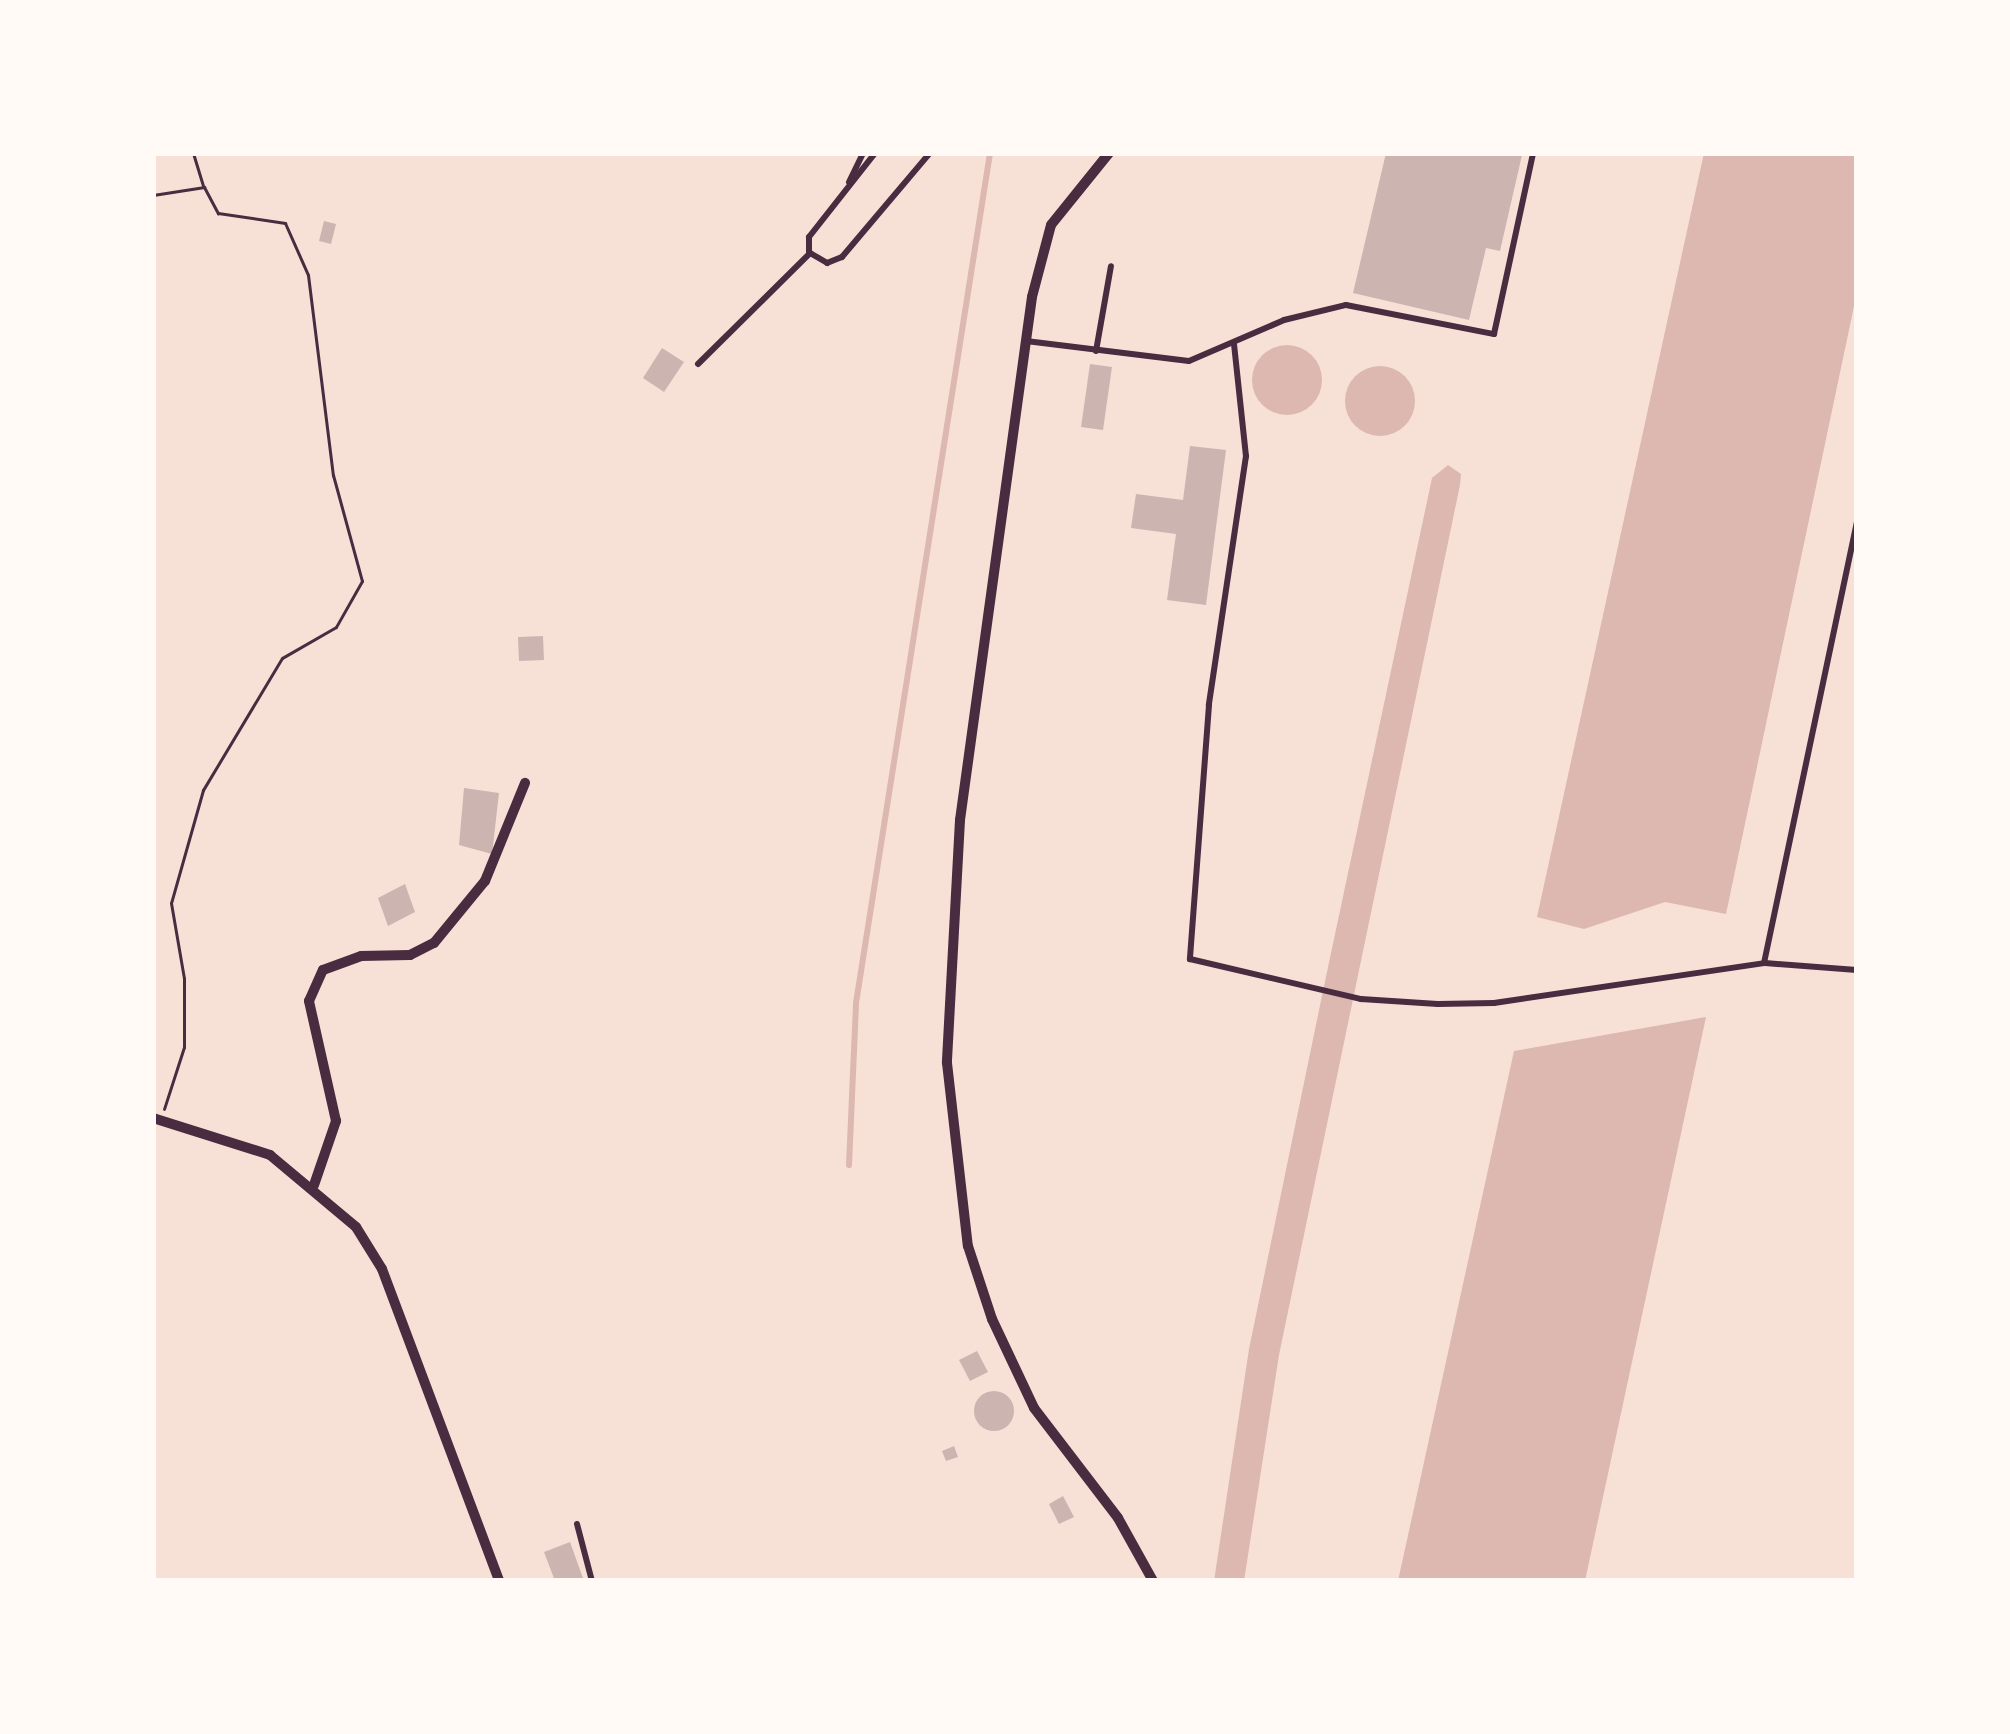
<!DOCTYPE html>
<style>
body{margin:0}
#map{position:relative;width:2010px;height:1734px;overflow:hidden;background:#f7e1d7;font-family:"PT Sans Narrow",sans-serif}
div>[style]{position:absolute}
.water>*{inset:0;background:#dcb8b0}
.round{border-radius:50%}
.stream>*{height:6px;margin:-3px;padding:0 3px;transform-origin:3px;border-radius:3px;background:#dcb8b0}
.building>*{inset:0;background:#ccb4b1}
.path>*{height:3px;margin:-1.5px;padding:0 1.5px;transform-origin:1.5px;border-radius:1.5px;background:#4a2c40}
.service>*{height:6px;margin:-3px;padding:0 3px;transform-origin:3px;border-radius:3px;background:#4a2c40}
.minor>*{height:10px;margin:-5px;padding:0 5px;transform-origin:5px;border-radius:5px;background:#4a2c40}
span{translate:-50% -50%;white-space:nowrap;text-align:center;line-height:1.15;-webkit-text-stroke:10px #fffaf5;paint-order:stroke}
.frame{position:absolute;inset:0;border:156px solid #fffaf5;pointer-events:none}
</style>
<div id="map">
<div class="water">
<i style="clip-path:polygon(1704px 153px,1857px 153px,1857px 292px,1726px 914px,1665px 902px,1584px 929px,1537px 917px)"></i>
<i class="round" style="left:1252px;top:345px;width:70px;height:70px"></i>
<i class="round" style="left:1345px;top:366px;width:70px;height:70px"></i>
<i style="clip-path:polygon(1448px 465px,1461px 474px,1460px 485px,1279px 1355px,1244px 1581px,1214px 1581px,1249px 1349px,1324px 986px,1432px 478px)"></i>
<i style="clip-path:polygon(1706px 1017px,1585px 1581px,1398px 1581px,1514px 1051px)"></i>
</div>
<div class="stream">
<i style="left:849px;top:1165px;width:162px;rotate:-87.5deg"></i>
<i style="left:856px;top:1003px;width:860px;rotate:-81.04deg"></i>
</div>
<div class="building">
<i style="clip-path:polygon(1386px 153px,1522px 155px,1500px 251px,1486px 248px,1469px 320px,1353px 293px)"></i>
<i style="clip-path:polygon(324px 221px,336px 224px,331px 244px,319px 241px)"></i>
<i style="clip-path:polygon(662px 348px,684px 362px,664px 392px,643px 378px)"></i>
<i style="clip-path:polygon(1090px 364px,1112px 367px,1103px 430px,1081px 427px)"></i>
<i style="clip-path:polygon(1190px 446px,1226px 450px,1206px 605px,1167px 600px,1176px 534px,1131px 528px,1136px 494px,1183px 500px)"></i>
<i style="clip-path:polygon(543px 636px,544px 660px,519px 661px,518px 637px)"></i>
<i style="clip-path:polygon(464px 788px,499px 793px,492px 854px,459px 845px)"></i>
<i style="clip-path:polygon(405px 884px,415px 912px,388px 926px,378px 898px)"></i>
<i style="clip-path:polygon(977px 1351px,988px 1372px,970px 1381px,959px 1360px)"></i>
<i class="round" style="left:974px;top:1391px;width:40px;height:40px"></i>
<i style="clip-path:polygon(954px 1446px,958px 1457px,946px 1461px,942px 1451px)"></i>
<i style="clip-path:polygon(1063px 1496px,1074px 1517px,1059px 1524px,1049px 1504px)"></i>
<i style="clip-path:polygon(570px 1542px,584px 1581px,555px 1581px,544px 1552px)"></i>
</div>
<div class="path">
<i style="left:193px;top:153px;width:34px;rotate:73deg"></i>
<i style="left:153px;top:195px;width:52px;rotate:-8.9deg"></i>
<i style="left:204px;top:187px;width:30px;rotate:62deg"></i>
<i style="left:218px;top:213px;width:68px;rotate:8.5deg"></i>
<i style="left:285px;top:223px;width:57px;rotate:66.1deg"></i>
<i style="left:308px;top:275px;width:202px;rotate:82.9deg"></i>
<i style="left:333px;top:475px;width:110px;rotate:74.7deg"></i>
<i style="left:362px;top:581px;width:53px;rotate:119.5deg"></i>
<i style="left:336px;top:627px;width:62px;rotate:150.1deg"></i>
<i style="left:282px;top:658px;width:154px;rotate:120.9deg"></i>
<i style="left:203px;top:790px;width:117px;rotate:105.8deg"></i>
<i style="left:171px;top:903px;width:76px;rotate:80.2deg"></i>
<i style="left:184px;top:978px;width:69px;rotate:90deg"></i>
<i style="left:184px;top:1047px;width:65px;rotate:107.9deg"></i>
</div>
<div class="service">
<i style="left:849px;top:182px;width:32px;rotate:-64deg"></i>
<i style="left:809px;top:252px;width:15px;rotate:-90deg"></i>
<i style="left:809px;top:237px;width:107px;rotate:-51.8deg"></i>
<i style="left:810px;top:253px;width:20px;rotate:30deg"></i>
<i style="left:827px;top:263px;width:16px;rotate:-22deg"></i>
<i style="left:842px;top:257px;width:136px;rotate:-49.8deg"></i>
<i style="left:1026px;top:341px;width:164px;rotate:7deg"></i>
<i style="left:1189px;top:361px;width:103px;rotate:-23.3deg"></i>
<i style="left:1284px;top:320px;width:64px;rotate:-13.6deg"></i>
<i style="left:1346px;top:305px;width:151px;rotate:11.1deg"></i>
<i style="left:1494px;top:334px;width:185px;rotate:-77.8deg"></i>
<i style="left:1234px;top:344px;width:113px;rotate:83.9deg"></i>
<i style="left:1246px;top:456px;width:252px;rotate:98.5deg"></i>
<i style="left:1209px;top:705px;width:255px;rotate:94.3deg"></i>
<i style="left:1190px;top:959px;width:176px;rotate:13.2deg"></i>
<i style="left:1361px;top:999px;width:77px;rotate:3.7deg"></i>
<i style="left:1438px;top:1004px;width:56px;rotate:-1deg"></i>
<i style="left:1494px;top:1003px;width:273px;rotate:-8.4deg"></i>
<i style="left:1764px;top:963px;width:450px;rotate:-78.1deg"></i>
<i style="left:1096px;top:351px;width:86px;rotate:-80deg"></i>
<i style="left:698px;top:364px;width:158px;rotate:-44.7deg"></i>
<i style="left:1765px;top:963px;width:92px;rotate:4.4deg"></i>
<i style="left:577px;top:1524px;width:59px;rotate:75.3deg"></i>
</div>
<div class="minor">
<i style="left:1109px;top:153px;width:92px;rotate:128.9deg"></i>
<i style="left:1051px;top:225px;width:74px;rotate:104.8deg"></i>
<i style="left:1032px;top:297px;width:528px;rotate:97.84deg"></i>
<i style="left:960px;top:820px;width:243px;rotate:93.1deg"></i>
<i style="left:947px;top:1063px;width:184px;rotate:83.5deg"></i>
<i style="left:968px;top:1246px;width:77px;rotate:71.8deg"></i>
<i style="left:992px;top:1319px;width:98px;rotate:64.7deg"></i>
<i style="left:1034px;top:1408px;width:138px;rotate:52.6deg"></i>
<i style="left:1118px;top:1518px;width:72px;rotate:60.9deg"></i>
<i style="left:153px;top:1118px;width:123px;rotate:17.5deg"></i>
<i style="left:270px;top:1155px;width:112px;rotate:39.9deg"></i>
<i style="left:356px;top:1227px;width:49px;rotate:58.2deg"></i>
<i style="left:382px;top:1269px;width:333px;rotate:69.4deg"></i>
<i style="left:314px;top:1185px;width:68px;rotate:-71deg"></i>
<i style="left:336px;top:1121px;width:123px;rotate:-102.7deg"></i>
<i style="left:309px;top:1001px;width:34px;rotate:-66deg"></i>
<i style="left:323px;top:970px;width:40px;rotate:-20.2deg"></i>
<i style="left:361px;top:956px;width:49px;rotate:-1.2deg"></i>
<i style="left:410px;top:955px;width:27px;rotate:-27deg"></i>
<i style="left:434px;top:943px;width:80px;rotate:-50.6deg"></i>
<i style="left:485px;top:881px;width:106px;rotate:-67.8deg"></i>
</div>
<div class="frame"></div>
</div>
